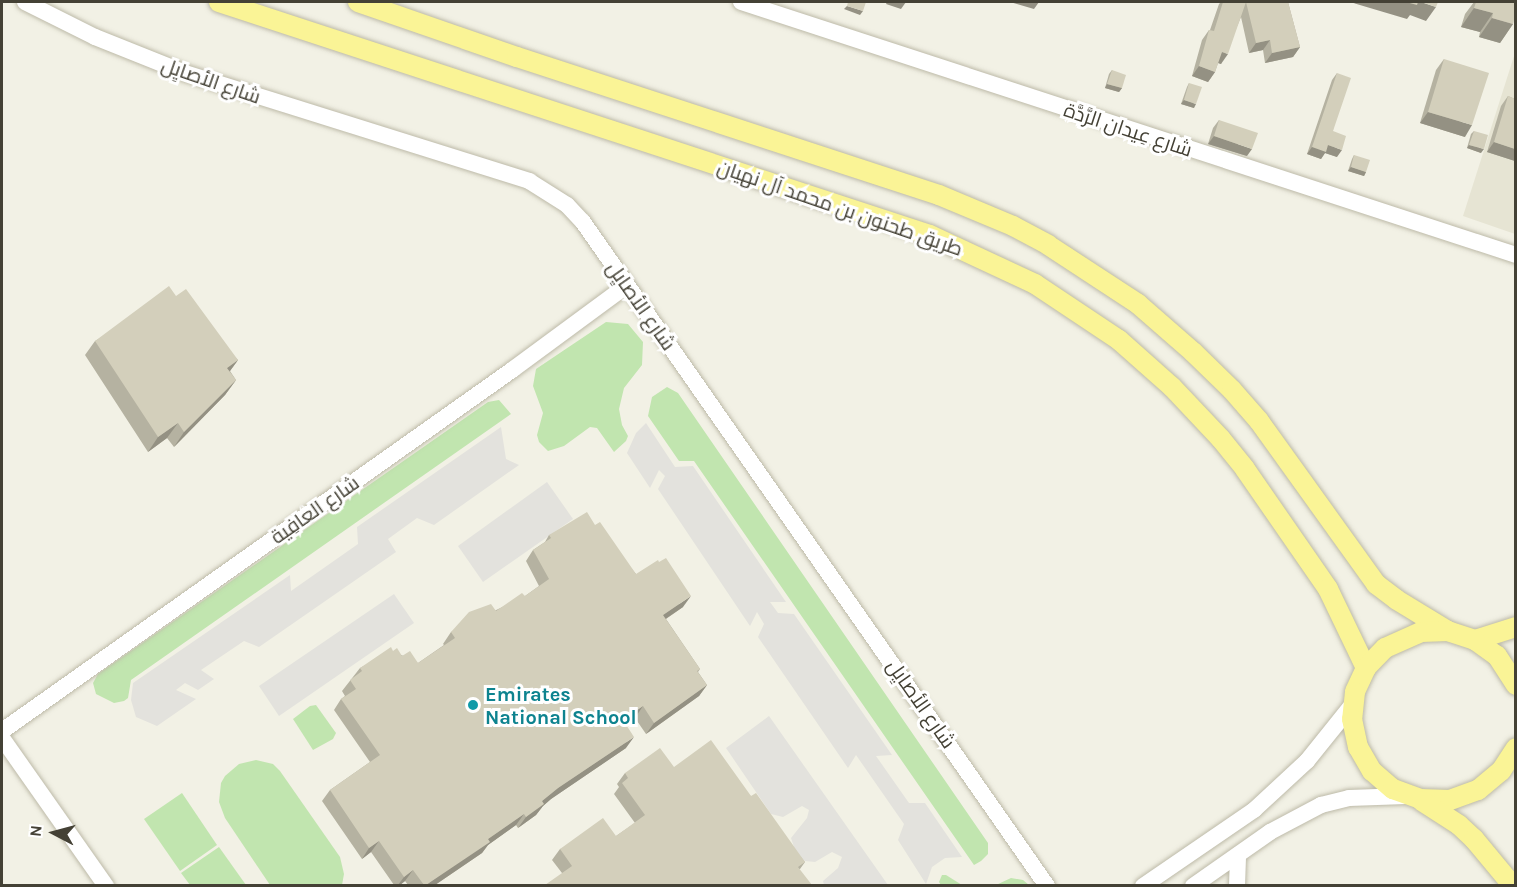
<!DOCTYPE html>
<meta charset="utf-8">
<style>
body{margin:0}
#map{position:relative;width:1517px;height:887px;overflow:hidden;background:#f2f1e5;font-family:Karla,Cairo,sans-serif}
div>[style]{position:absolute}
.residential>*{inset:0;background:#e6e4d3}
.green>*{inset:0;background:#c1e5af}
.parking>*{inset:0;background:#e3e2dd}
.roads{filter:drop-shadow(0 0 2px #bdbaa8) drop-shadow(0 0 2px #bdbaa8)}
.minor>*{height:16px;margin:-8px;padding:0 8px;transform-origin:8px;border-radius:8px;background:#fff}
.major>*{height:20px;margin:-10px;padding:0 10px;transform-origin:10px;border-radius:10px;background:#faf496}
.wall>*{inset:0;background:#b5b2a1}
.shaded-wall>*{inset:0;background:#949183}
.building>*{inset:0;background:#d3cfbb}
.dots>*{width:16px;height:16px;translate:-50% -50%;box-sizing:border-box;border:3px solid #fff;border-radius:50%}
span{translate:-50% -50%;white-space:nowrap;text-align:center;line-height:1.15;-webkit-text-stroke:6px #fff;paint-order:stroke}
.street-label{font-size:20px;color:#444135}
.culture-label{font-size:20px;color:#0d838f;font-weight:700}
.left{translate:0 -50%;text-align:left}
.frame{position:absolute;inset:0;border:3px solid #444135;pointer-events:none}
.north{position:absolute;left:24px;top:803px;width:60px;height:60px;-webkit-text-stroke:4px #fff;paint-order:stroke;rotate:276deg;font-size:16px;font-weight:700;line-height:24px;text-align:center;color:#444135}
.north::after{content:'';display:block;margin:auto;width:21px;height:27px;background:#444135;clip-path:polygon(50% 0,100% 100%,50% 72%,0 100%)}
</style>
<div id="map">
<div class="residential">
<i style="clip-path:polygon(1515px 53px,1515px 234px,1463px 216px)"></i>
</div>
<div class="green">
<i style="clip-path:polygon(606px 322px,628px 324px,643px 342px,642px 365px,624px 388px,619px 409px,622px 425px,628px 436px,626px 441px,614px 452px,597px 428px,590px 427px,564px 446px,548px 451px,539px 442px,537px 435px,543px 413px,533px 386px,536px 369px)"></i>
<i style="clip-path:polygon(667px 387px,678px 393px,988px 843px,988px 854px,981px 861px,974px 865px,694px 461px,679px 461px,648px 416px,652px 397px)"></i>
<i style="clip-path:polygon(499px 400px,511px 414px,131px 680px,128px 698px,124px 701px,114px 703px,96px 694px,93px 683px,98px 674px,488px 402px)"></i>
<i style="clip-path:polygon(316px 705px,336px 733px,333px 739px,313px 750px,293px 719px,310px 706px)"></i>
<i style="clip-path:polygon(256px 760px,273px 764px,280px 771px,340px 857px,344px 874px,342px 885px,270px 885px,225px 818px,219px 802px,221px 783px,225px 776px,239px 764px)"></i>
<i style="clip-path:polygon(182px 793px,217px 845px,180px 871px,144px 819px)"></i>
<i style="clip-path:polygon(219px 847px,246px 885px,190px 885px,181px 873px)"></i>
<i style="clip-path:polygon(942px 875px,946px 875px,962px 885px,941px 885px,939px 882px)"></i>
<i style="clip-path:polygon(1011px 878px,1023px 880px,1029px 885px,996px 885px)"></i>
</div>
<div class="parking">
<i style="clip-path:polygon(646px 423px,675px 467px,693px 466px,786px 602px,770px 602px,778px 613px,794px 614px,892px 755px,876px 756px,909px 803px,925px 803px,962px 857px,945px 858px,932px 867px,926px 884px,898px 840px,904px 824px,856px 755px,848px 768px,758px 637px,764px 624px,757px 612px,750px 626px,658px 489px,665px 476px,659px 470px,650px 488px,627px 453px,636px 433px)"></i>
<i style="clip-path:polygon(501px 427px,506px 459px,519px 465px,434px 525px,417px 518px,388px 539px,396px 552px,259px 647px,244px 641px,201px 670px,214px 679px,198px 690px,185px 683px,176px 690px,196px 699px,157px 726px,136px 717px,131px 700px,133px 683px,290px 575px,291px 591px,358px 544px,357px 527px)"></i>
<i style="clip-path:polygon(547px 482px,573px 519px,483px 582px,458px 546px)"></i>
<i style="clip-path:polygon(394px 594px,414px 623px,279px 716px,259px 686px)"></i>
<i style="clip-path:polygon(769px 716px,888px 885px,824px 885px,823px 881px,838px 868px,842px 857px,832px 852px,815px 862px,805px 861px,797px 856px,791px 838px,807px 818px,809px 810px,802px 806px,783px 817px,771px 814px,726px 748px)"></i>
</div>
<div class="roads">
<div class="minor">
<i style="left:25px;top:2px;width:78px;rotate:26.6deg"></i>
<i style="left:95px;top:37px;width:97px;rotate:21.8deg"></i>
<i style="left:185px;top:73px;width:361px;rotate:17.4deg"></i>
<i style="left:529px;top:181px;width:45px;rotate:32.3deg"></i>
<i style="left:567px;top:205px;width:23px;rotate:47deg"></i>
<i style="left:583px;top:222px;width:810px;rotate:55.05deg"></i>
<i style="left:741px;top:2px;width:815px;rotate:18.08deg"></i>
<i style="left:2px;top:731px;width:625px;rotate:-35.29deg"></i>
<i style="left:512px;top:370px;width:142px;rotate:-36.4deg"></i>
<i style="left:2px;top:738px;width:181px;rotate:54.9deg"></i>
<i style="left:1143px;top:886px;width:135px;rotate:-34.4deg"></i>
<i style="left:1254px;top:810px;width:72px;rotate:-42.8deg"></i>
<i style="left:1307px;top:761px;width:72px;rotate:-51.2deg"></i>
<i style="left:1193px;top:886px;width:94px;rotate:-35deg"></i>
<i style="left:1270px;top:832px;width:58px;rotate:-27.9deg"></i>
<i style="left:1321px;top:805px;width:29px;rotate:-14deg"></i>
<i style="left:1349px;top:798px;width:57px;rotate:-2deg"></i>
<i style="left:1237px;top:886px;width:31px;rotate:-88deg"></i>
</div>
<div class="major">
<i style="left:219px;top:2px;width:748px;rotate:18.14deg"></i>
<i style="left:930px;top:235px;width:116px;rotate:25deg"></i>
<i style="left:1035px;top:284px;width:101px;rotate:33.7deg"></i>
<i style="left:1119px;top:340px;width:71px;rotate:41.6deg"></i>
<i style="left:1172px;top:387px;width:71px;rotate:46.7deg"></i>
<i style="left:1221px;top:439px;width:38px;rotate:51deg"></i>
<i style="left:1245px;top:469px;width:146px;rotate:55.3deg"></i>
<i style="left:1328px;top:589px;width:88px;rotate:64.3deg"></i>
<i style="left:358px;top:2px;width:168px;rotate:19.1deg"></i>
<i style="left:517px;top:57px;width:444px;rotate:18.1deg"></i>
<i style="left:939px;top:195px;width:80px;rotate:22.7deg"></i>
<i style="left:1013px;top:226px;width:40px;rotate:28deg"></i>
<i style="left:1048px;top:245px;width:108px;rotate:33.2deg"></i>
<i style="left:1138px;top:304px;width:73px;rotate:41.1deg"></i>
<i style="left:1193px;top:352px;width:54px;rotate:44.3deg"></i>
<i style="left:1232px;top:390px;width:41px;rotate:48.9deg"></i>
<i style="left:1259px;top:421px;width:201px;rotate:54.3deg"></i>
<i style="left:1376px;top:584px;width:26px;rotate:37deg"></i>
<i style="left:1397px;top:600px;width:60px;rotate:31.3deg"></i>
<i style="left:1475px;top:640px;width:43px;rotate:-17.6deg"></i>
<i style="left:1516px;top:685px;width:35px;rotate:-123deg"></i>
<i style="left:1497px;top:656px;width:27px;rotate:-144deg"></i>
<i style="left:1475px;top:640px;width:28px;rotate:-162deg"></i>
<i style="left:1448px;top:631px;width:27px;rotate:178deg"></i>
<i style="left:1421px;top:632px;width:39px;rotate:156deg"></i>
<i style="left:1385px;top:648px;width:28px;rotate:134deg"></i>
<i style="left:1366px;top:668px;width:26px;rotate:115deg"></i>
<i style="left:1355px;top:692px;width:27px;rotate:96deg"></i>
<i style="left:1352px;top:719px;width:29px;rotate:78deg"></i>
<i style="left:1358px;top:747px;width:28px;rotate:60deg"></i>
<i style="left:1372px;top:771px;width:28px;rotate:41deg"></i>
<i style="left:1393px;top:789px;width:29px;rotate:20deg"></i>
<i style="left:1420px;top:799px;width:30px;rotate:2deg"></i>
<i style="left:1450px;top:800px;width:30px;rotate:-20deg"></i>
<i style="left:1478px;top:790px;width:30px;rotate:-40deg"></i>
<i style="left:1501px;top:771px;width:27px;rotate:-57deg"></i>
<i style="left:1422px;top:801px;width:44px;rotate:33deg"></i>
<i style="left:1459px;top:825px;width:21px;rotate:43deg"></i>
<i style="left:1474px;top:839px;width:61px;rotate:50.3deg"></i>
</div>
</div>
<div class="wall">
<i style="clip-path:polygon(1221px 2px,1288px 2px,1300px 47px,1293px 57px,1265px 63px,1263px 50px,1249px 53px,1241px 17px,1221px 64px,1218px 63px,1215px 72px,1208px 82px,1192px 76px,1202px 40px,1209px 30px,1210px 30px,1219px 4px)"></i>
<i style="clip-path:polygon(1474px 2px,1515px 2px,1513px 24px,1500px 43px,1479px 37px,1480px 32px,1461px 27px,1465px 14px)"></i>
<i style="clip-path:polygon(1444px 59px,1465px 137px,1420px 123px,1436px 70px)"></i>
<i style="clip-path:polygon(1112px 70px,1122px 88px,1119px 92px,1105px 88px,1109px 74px)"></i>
<i style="clip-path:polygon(1337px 73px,1333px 131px,1337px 157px,1325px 153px,1321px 159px,1307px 154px,1332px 80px)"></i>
<i style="clip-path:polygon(1189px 83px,1194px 108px,1181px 104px,1187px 87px)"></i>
<i style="clip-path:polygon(1508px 96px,1515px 99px,1515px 161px,1487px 152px,1501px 106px)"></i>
<i style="clip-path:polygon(1219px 120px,1247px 156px,1208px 144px,1213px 128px)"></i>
<i style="clip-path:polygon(1474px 131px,1481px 153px,1467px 148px,1471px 134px)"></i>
<i style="clip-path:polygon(1354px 155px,1366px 172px,1364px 176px,1348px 171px,1352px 159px)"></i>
<i style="clip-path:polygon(176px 296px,238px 360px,230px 371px,236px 380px,225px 395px,174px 447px,167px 438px,148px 452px,85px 355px,95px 341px)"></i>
<i style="clip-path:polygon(595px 525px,636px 574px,683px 607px,666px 619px,700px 669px,698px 672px,707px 685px,699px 696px,646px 734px,635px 718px,625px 724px,626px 748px,551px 799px,543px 806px,536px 815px,518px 828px,516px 825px,488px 845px,482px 853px,435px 885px,408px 885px,405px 881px,400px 885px,394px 885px,371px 852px,362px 859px,322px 801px,330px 790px,370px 762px,334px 710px,341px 699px,345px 696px,342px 691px,360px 668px,393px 651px,418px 663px,444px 645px,443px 644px,451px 632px,525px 596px,539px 586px,526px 561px,533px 550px,545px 542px,549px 535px)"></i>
<i style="clip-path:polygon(674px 767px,751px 796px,805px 862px,800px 869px,562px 873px,552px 860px,560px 849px,616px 836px,635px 823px,614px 794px,619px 787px,617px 784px,625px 773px)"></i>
</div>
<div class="shaded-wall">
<i style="clip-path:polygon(887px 2px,906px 2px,901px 9px,886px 4px)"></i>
<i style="clip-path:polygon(1010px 2px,1039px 2px,1034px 9px)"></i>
<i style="clip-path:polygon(1350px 2px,1421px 2px,1436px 7px,1426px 21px,1410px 15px,1407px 19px)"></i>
<i style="clip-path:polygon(847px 6px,863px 11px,860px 15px,844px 9px)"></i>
<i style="clip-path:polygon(1474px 8px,1493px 13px,1480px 32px,1461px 27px)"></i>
<i style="clip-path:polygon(1492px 18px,1513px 24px,1500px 43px,1479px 37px)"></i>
<i style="clip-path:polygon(1270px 40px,1263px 50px,1249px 53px,1256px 43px)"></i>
<i style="clip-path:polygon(1300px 47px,1293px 57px,1265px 63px,1272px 53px)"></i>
<i style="clip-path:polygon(1222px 52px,1228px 54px,1221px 64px,1215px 62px)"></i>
<i style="clip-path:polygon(1199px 66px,1215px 72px,1208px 82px,1192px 76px)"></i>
<i style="clip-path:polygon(1107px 84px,1122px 88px,1119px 92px,1105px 88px)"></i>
<i style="clip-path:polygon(1184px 100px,1196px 104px,1194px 108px,1181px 104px)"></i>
<i style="clip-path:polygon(1428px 112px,1472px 125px,1465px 137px,1420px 123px)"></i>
<i style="clip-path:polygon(1214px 136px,1252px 149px,1247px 156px,1208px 144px)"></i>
<i style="clip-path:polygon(1494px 142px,1515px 149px,1515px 161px,1487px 152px)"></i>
<i style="clip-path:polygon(1328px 145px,1342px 150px,1337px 157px,1325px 153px,1321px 159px,1307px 154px,1312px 147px)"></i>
<i style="clip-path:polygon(1469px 145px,1484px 149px,1481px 153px,1467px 148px)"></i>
<i style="clip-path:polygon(1351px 167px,1366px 172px,1364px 176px,1348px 171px)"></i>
<i style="clip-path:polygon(238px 360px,227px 375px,227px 368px)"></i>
<i style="clip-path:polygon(236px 380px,225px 395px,174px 447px,184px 432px)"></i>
<i style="clip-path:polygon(178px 423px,167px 438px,148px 452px,158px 437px)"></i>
<i style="clip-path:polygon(691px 596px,683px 607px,655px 626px,663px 615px)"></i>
<i style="clip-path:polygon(707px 685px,699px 696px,646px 734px,654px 723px)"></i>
<i style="clip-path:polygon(643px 706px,635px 718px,615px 731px,623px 720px)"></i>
<i style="clip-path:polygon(634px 737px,626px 748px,551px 799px,543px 806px,536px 815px,518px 828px,526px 817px,542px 801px,558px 788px)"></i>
<i style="clip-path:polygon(524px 814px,516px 825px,488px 845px,482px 853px,435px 885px,426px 885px,488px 839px)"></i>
<i style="clip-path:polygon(379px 841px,371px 852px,362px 859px,369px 848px)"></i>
<i style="clip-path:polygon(413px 870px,405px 881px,400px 885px,398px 885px,404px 877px)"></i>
</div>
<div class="building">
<i style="clip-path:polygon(848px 2px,866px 2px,863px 11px,847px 6px)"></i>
<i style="clip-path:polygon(1223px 2px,1246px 2px,1228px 54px,1222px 52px,1215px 72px,1199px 66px,1209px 30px,1214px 31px)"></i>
<i style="clip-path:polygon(1246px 2px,1288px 2px,1300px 47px,1272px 53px,1270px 40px,1256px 43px)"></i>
<i style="clip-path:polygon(1406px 2px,1418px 2px,1417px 5px)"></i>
<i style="clip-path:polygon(1421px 2px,1438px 2px,1436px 7px)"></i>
<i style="clip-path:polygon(1476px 2px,1515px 2px,1515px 15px,1513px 24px,1492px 18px,1493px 13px,1474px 8px)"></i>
<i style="clip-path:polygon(1444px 59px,1489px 73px,1472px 125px,1428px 112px)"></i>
<i style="clip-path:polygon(1112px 70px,1126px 75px,1122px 88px,1107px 84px)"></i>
<i style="clip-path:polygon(1337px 73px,1351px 78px,1333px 131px,1346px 136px,1342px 150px,1328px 145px,1326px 152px,1312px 147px)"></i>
<i style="clip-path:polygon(1189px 83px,1202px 87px,1196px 104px,1184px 100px)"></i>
<i style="clip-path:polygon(1508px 96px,1515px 99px,1515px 149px,1494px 142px)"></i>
<i style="clip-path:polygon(1219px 120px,1258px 133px,1252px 149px,1214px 136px)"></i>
<i style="clip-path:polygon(1474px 131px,1488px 135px,1484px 149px,1469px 145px)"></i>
<i style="clip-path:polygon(1354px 155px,1370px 160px,1366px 172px,1351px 167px)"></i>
<i style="clip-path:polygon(169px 286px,176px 296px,186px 289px,238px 360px,227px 368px,236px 380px,184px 432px,178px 423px,158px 437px,95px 341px)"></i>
<i style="clip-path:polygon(587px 512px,595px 525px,600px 522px,636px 574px,658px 560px,659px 562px,666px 558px,691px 596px,663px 615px,700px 669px,697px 671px,707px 685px,654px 723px,643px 706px,623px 720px,634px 737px,558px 788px,542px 801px,544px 804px,526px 817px,524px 814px,488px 839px,490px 842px,426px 885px,424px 885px,413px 870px,404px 877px,379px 841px,369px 848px,330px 790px,380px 755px,341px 699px,356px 689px,350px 680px,362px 671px,360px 668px,391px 647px,393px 651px,397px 648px,402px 656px,410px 651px,418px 663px,455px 638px,451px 632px,469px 612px,491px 604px,496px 611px,522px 593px,525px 596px,549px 579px,533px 550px,551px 538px,549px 535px)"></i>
<i style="clip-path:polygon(711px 740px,751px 796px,756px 793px,805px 862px,798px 867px,812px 885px,545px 885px,572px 866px,560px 849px,603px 818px,616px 836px,645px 815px,622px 783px,628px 778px,625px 773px,660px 748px,674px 767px)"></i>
</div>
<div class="dots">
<i style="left:473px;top:705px;background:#0f9aa8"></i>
</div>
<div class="street-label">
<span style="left:211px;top:81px;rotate:19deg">شارع الأصايِل</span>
<span style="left:1128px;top:130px;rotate:18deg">شارع عِيدان الرَّدَّة</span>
<span style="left:840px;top:208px;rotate:19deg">طريق طحنون بن محمد آل نهيان</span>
<span style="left:641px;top:306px;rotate:55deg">شارع الأصايِل</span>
<span style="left:315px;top:510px;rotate:-35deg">شارع العافِية</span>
<span style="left:921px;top:704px;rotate:55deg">شارع الأصايِل</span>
</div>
<div class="culture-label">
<span class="left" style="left:485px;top:706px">Emirates<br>National School</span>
</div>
<div class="frame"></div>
<div class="north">N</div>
</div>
